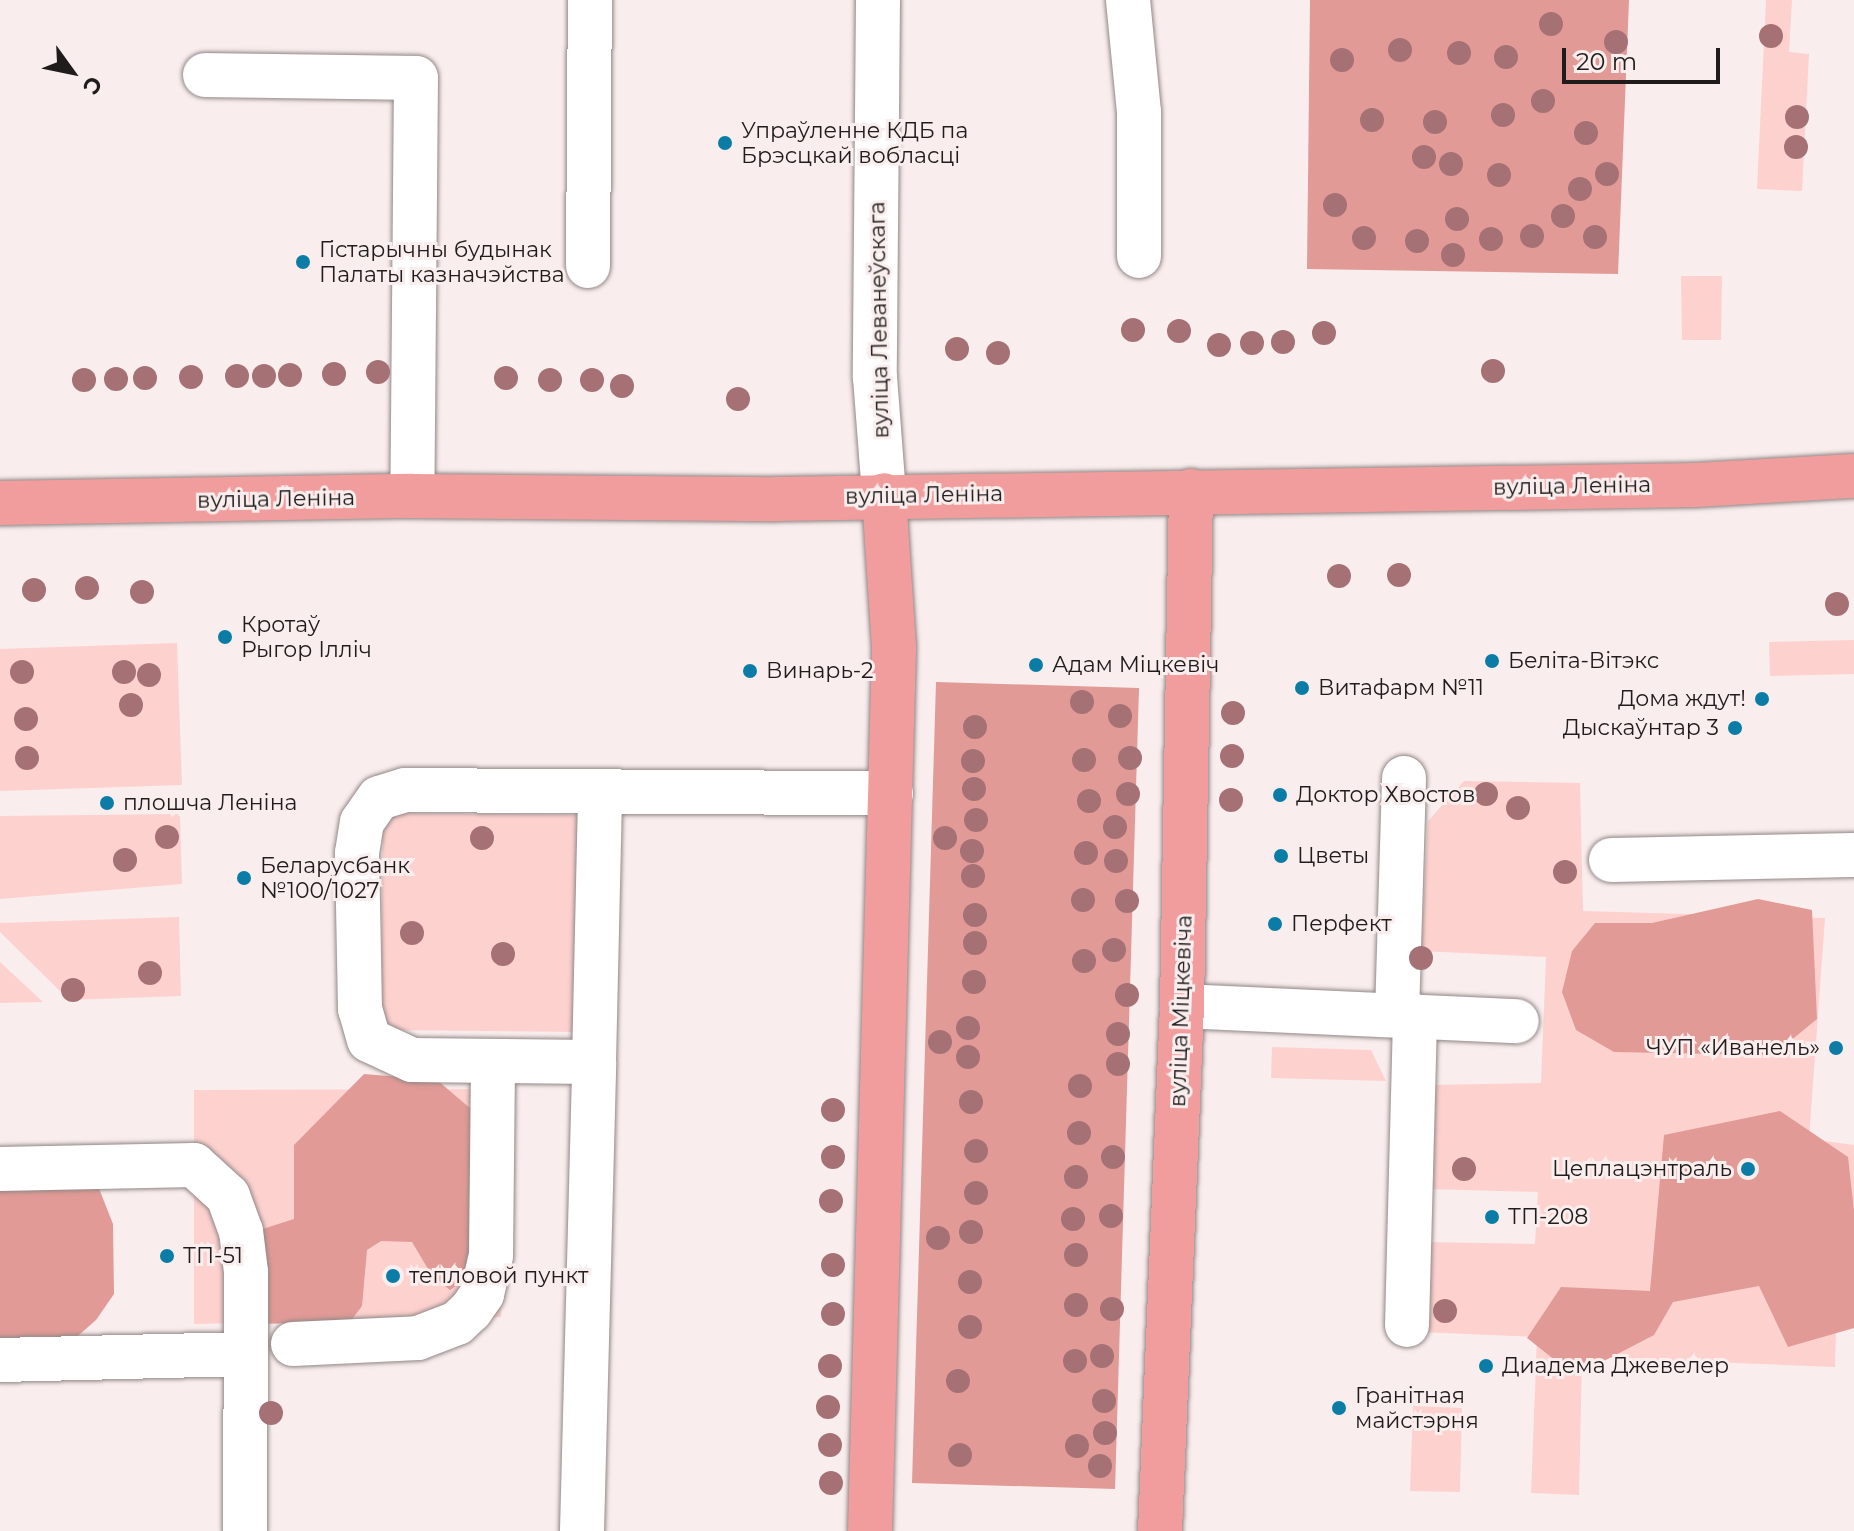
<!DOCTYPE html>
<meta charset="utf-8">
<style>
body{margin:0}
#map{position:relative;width:1854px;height:1531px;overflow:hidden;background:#f9eeed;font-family:Montserrat,sans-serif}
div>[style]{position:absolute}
.green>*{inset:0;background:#fdd1ce}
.forest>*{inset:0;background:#e19a96}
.roads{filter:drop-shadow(0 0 2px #918786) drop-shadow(0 0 2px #918786)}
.minor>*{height:44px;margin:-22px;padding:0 22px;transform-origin:22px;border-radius:22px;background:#fff}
.major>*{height:44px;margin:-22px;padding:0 22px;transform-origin:22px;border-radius:22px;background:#f29d9d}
.trees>*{width:24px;height:24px;margin:-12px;border-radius:50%;background:#a57175}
.dots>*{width:22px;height:22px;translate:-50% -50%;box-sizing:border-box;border:4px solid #f9eeed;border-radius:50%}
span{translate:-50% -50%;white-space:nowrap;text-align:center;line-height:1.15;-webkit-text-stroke:6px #f9eeed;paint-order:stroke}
.poi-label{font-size:22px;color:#1f1c1b}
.left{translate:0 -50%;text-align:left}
.right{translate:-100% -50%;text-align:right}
.street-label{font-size:22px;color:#1f1c1b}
.north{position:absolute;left:32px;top:32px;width:80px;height:80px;-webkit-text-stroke:6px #f9eeed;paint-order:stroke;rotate:123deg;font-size:22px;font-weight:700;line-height:32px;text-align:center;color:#1f1c1b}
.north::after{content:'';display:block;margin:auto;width:28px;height:36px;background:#1f1c1b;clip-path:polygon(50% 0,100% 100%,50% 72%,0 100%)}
.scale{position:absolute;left:1562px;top:48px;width:158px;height:36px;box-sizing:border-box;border:4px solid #1f1c1b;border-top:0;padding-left:10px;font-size:24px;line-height:28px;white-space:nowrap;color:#1f1c1b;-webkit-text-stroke:6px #f9eeed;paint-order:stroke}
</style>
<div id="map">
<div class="green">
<i style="clip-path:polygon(1766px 0,1792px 0,1789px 52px,1809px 54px,1802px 191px,1757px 189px)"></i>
<i style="clip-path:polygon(1681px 276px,1722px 276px,1721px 340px,1682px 340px)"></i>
<i style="clip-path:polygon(1854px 640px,1854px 674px,1770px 676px,1769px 642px)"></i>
<i style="clip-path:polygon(177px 643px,182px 785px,0 791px,0 649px)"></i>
<i style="clip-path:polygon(1464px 781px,1580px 783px,1583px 911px,1825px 918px,1809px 1139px,1854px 1145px,1854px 1225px,1838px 1255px,1835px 1367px,1582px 1357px,1579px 1495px,1531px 1493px,1537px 1337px,1419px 1332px,1425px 1242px,1535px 1244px,1538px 1192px,1427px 1189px,1431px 1085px,1541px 1083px,1546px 957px,1421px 951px,1428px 821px)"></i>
<i style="clip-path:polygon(383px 813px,579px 815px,577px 1032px,381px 1030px)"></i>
<i style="clip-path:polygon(180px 814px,182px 884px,0 899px,0 816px)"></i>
<i style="clip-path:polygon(179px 917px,181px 996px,69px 1000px,0 932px,0 923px)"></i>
<i style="clip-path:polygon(0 962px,43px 1002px,0 1003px)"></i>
<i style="clip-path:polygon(1272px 1047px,1371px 1050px,1386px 1081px,1271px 1078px)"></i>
<i style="clip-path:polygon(494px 1089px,504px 1108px,501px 1317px,194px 1324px,194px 1090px)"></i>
<i style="clip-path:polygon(1413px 1406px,1462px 1408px,1460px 1492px,1410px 1491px)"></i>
</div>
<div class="forest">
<i style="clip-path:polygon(1310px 0,1629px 0,1618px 274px,1307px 269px)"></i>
<i style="clip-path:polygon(936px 682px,1139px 688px,1115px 1489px,912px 1483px)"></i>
<i style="clip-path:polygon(1758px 899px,1812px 910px,1817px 1019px,1773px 1055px,1614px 1052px,1576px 1030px,1562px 992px,1572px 951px,1595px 923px,1652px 923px)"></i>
<i style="clip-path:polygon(364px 1074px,437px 1080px,471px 1109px,474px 1274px,450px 1290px,431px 1274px,412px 1242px,381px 1241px,367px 1250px,362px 1306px,350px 1322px,254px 1324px,250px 1233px,294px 1219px,294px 1145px)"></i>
<i style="clip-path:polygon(1780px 1111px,1848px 1157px,1854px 1211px,1854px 1328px,1788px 1347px,1759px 1286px,1673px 1302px,1654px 1335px,1575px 1376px,1527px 1338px,1561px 1287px,1650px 1291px,1664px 1135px)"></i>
<i style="clip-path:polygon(96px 1181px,113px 1224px,114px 1294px,96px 1320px,71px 1342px,0 1345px,0 1183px)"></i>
</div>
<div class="roads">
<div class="minor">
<i style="left:878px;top:0;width:377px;rotate:90.5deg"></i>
<i style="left:875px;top:377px;width:118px;rotate:85.6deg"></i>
<i style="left:1128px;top:0;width:113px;rotate:84.4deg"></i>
<i style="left:1139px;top:112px;width:144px;rotate:90deg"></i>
<i style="left:205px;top:75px;width:211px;rotate:0.8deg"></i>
<i style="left:416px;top:78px;width:418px;rotate:90.5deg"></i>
<i style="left:588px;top:266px;width:266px;rotate:-89.6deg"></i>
<i style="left:1611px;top:860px;width:243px;rotate:-1.2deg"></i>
<i style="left:1182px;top:1006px;width:335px;rotate:2.6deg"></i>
<i style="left:1397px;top:1015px;width:237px;rotate:-88.3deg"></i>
<i style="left:594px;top:1062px;width:271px;rotate:-88.7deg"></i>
<i style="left:0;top:1169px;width:194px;rotate:-1.2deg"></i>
<i style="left:194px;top:1165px;width:46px;rotate:42.4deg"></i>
<i style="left:228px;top:1196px;width:37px;rotate:70deg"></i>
<i style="left:241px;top:1231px;width:41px;rotate:83deg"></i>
<i style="left:246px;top:1272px;width:259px;rotate:90.2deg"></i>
<i style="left:1407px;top:1325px;width:309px;rotate:-88.5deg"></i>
<i style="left:293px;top:1344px;width:125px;rotate:-2.7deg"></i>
<i style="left:418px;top:1338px;width:42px;rotate:-21deg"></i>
<i style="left:457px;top:1323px;width:19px;rotate:-43deg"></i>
<i style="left:471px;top:1310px;width:19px;rotate:-55deg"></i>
<i style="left:482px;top:1294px;width:39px;rotate:-77deg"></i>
<i style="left:491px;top:1256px;width:193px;rotate:-89.4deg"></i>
<i style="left:0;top:1360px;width:244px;rotate:-1.4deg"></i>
<i style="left:582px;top:1531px;width:469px;rotate:-88.5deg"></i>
<i style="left:594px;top:1062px;width:182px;rotate:-179.4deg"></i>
<i style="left:412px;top:1060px;width:47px;rotate:-155.1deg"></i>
<i style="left:369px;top:1040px;width:32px;rotate:-106deg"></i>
<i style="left:360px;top:1009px;width:156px;rotate:-91.1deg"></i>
<i style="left:357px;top:853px;width:31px;rotate:-81deg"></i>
<i style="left:362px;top:822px;width:29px;rotate:-55deg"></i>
<i style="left:379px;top:798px;width:27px;rotate:-17deg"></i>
<i style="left:405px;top:790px;width:486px;rotate:0.4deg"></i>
</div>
<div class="major">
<i style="left:0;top:503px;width:412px;rotate:-1deg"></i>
<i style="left:412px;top:496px;width:364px;rotate:0.5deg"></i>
<i style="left:776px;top:499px;width:920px;rotate:-0.87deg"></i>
<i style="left:1696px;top:485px;width:158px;rotate:-3.3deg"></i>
<i style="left:870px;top:1531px;width:884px;rotate:-88.44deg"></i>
<i style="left:894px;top:647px;width:152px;rotate:-93.8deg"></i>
<i style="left:1160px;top:1531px;width:525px;rotate:-87.6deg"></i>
<i style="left:1182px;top:1006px;width:515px;rotate:-89deg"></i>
</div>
</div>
<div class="trees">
<i style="left:1551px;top:24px"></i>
<i style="left:1771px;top:36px"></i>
<i style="left:1616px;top:42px"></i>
<i style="left:1400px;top:50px"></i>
<i style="left:1459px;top:53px"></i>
<i style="left:1506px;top:57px"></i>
<i style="left:1342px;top:60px"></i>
<i style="left:1543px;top:101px"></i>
<i style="left:1503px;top:115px"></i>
<i style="left:1797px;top:117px"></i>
<i style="left:1372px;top:120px"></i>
<i style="left:1435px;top:122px"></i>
<i style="left:1586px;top:133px"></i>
<i style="left:1796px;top:147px"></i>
<i style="left:1424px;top:157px"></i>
<i style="left:1451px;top:164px"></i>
<i style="left:1607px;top:174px"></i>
<i style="left:1499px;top:175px"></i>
<i style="left:1580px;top:189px"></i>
<i style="left:1335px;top:205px"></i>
<i style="left:1563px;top:216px"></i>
<i style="left:1457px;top:219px"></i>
<i style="left:1532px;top:236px"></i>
<i style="left:1595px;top:237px"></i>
<i style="left:1364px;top:238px"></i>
<i style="left:1491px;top:239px"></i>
<i style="left:1417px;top:241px"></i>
<i style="left:1453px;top:255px"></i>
<i style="left:1133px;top:330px"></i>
<i style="left:1179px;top:331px"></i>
<i style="left:1324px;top:333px"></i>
<i style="left:1283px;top:342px"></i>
<i style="left:1252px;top:343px"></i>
<i style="left:1219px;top:345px"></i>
<i style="left:957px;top:349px"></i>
<i style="left:998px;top:353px"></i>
<i style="left:1493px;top:371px"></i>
<i style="left:378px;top:372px"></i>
<i style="left:334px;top:374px"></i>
<i style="left:290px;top:375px"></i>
<i style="left:237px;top:376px"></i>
<i style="left:264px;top:376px"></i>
<i style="left:191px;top:377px"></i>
<i style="left:145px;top:378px"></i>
<i style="left:506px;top:378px"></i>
<i style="left:116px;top:379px"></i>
<i style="left:84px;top:380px"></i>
<i style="left:550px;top:380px"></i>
<i style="left:592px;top:380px"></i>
<i style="left:622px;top:386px"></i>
<i style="left:738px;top:399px"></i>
<i style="left:1399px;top:575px"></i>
<i style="left:1339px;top:576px"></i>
<i style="left:87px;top:588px"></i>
<i style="left:34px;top:590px"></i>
<i style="left:142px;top:592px"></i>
<i style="left:1837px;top:604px"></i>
<i style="left:22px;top:672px"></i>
<i style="left:124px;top:672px"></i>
<i style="left:149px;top:675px"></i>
<i style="left:1082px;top:702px"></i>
<i style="left:131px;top:705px"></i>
<i style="left:1233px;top:713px"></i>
<i style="left:1120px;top:716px"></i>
<i style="left:26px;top:719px"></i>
<i style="left:975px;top:727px"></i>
<i style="left:1232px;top:756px"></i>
<i style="left:27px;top:758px"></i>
<i style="left:1130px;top:758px"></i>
<i style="left:1084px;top:760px"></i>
<i style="left:973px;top:761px"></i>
<i style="left:974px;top:789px"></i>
<i style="left:1128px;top:794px"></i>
<i style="left:1486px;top:794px"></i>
<i style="left:1231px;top:800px"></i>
<i style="left:1089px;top:801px"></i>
<i style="left:1518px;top:808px"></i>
<i style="left:976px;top:820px"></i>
<i style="left:1115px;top:827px"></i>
<i style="left:167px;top:837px"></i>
<i style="left:482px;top:838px"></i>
<i style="left:945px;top:838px"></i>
<i style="left:972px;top:851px"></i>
<i style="left:1086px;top:853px"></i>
<i style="left:125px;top:860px"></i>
<i style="left:1116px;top:861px"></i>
<i style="left:1565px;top:872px"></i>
<i style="left:973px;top:876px"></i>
<i style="left:1083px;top:900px"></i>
<i style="left:1127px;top:901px"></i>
<i style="left:975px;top:915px"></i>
<i style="left:412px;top:933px"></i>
<i style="left:975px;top:943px"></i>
<i style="left:1114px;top:950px"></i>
<i style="left:503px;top:954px"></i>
<i style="left:1421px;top:958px"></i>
<i style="left:1084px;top:961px"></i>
<i style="left:150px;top:973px"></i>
<i style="left:974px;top:982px"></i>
<i style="left:73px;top:990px"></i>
<i style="left:1127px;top:995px"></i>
<i style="left:968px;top:1028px"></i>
<i style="left:1118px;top:1034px"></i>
<i style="left:940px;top:1042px"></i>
<i style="left:968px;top:1057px"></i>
<i style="left:1118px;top:1064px"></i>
<i style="left:1080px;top:1086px"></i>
<i style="left:971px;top:1102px"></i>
<i style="left:833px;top:1110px"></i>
<i style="left:1079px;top:1133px"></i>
<i style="left:976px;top:1151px"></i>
<i style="left:833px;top:1157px"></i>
<i style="left:1113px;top:1157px"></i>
<i style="left:1464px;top:1169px"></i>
<i style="left:1076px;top:1177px"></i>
<i style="left:976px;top:1193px"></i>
<i style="left:831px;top:1201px"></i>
<i style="left:1111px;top:1216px"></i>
<i style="left:1073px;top:1219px"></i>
<i style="left:971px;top:1232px"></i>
<i style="left:938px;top:1238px"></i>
<i style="left:1076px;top:1255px"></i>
<i style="left:833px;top:1265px"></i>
<i style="left:970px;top:1282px"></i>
<i style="left:1076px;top:1305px"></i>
<i style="left:1112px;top:1309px"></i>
<i style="left:1445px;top:1311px"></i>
<i style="left:833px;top:1314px"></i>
<i style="left:970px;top:1327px"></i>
<i style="left:1102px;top:1356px"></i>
<i style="left:1075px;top:1361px"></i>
<i style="left:830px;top:1366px"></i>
<i style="left:958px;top:1381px"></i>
<i style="left:1104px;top:1401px"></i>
<i style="left:828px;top:1407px"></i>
<i style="left:271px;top:1413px"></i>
<i style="left:1105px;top:1433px"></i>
<i style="left:830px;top:1445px"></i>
<i style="left:1077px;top:1446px"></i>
<i style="left:960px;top:1455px"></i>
<i style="left:1100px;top:1466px"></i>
<i style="left:831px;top:1483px"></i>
</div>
<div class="dots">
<i style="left:725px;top:143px;background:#0b7ca5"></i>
<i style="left:303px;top:262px;background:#0b7ca5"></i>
<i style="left:225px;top:637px;background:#0b7ca5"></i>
<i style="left:1492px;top:661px;background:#0b7ca5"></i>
<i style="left:1036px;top:665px;background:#0b7ca5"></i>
<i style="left:750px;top:671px;background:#0b7ca5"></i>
<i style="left:1302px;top:688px;background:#0b7ca5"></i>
<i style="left:1762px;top:699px;background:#0b7ca5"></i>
<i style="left:1735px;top:728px;background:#0b7ca5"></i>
<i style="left:1280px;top:795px;background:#0b7ca5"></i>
<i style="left:107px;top:803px;background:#0b7ca5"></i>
<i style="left:1281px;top:856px;background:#0b7ca5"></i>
<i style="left:244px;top:878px;background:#0b7ca5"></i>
<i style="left:1275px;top:924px;background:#0b7ca5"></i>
<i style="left:1836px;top:1048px;background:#0b7ca5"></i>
<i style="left:1748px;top:1169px;background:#0b7ca5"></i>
<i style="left:1492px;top:1217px;background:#0b7ca5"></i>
<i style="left:167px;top:1256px;background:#0b7ca5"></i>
<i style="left:393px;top:1276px;background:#0b7ca5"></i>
<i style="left:1486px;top:1366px;background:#0b7ca5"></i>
<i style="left:1339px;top:1408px;background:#0b7ca5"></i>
</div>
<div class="poi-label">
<span class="left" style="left:741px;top:143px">Упраўленне КДБ па<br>Брэсцкай вобласці</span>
<span class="left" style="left:319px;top:262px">Гістарычны будынак<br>Палаты казначэйства</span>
<span class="left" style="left:241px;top:637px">Кротаў<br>Рыгор Ілліч</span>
<span class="left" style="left:1508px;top:661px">Беліта-Вітэкс</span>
<span class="left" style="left:1052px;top:665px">Адам Міцкевіч</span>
<span class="left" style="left:766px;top:671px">Винарь-2</span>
<span class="left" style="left:1318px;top:688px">Витафарм №11</span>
<span class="right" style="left:1746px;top:699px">Дома ждут!</span>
<span class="right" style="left:1719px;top:728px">Дыскаўнтар 3</span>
<span class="left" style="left:1296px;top:795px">Доктор Хвостов</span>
<span class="left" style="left:123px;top:803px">плошча Леніна</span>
<span class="left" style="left:1297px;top:856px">Цветы</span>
<span class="left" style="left:260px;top:878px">Беларусбанк<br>№100/1027</span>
<span class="left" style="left:1291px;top:924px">Перфект</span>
<span class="right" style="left:1820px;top:1048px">ЧУП «Иванель»</span>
<span class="right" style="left:1732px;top:1169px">Цеплацэнтраль</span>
<span class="left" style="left:1508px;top:1217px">ТП-208</span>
<span class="left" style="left:183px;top:1256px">ТП-51</span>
<span class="left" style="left:409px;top:1276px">тепловой пункт</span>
<span class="left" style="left:1502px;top:1366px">Диадема Джевелер</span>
<span class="left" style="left:1355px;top:1408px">Гранітная<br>майстэрня</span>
</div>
<div class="street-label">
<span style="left:879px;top:320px;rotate:-91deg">вуліца Леванеўскага</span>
<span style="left:1572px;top:486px;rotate:-1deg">вуліца Леніна</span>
<span style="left:924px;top:495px;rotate:-1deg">вуліца Леніна</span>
<span style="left:276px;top:499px;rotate:-1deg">вуліца Леніна</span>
<span style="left:1181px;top:1011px;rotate:-88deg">вуліца Міцкевіча</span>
</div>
<div class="north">С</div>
<div class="scale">20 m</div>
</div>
